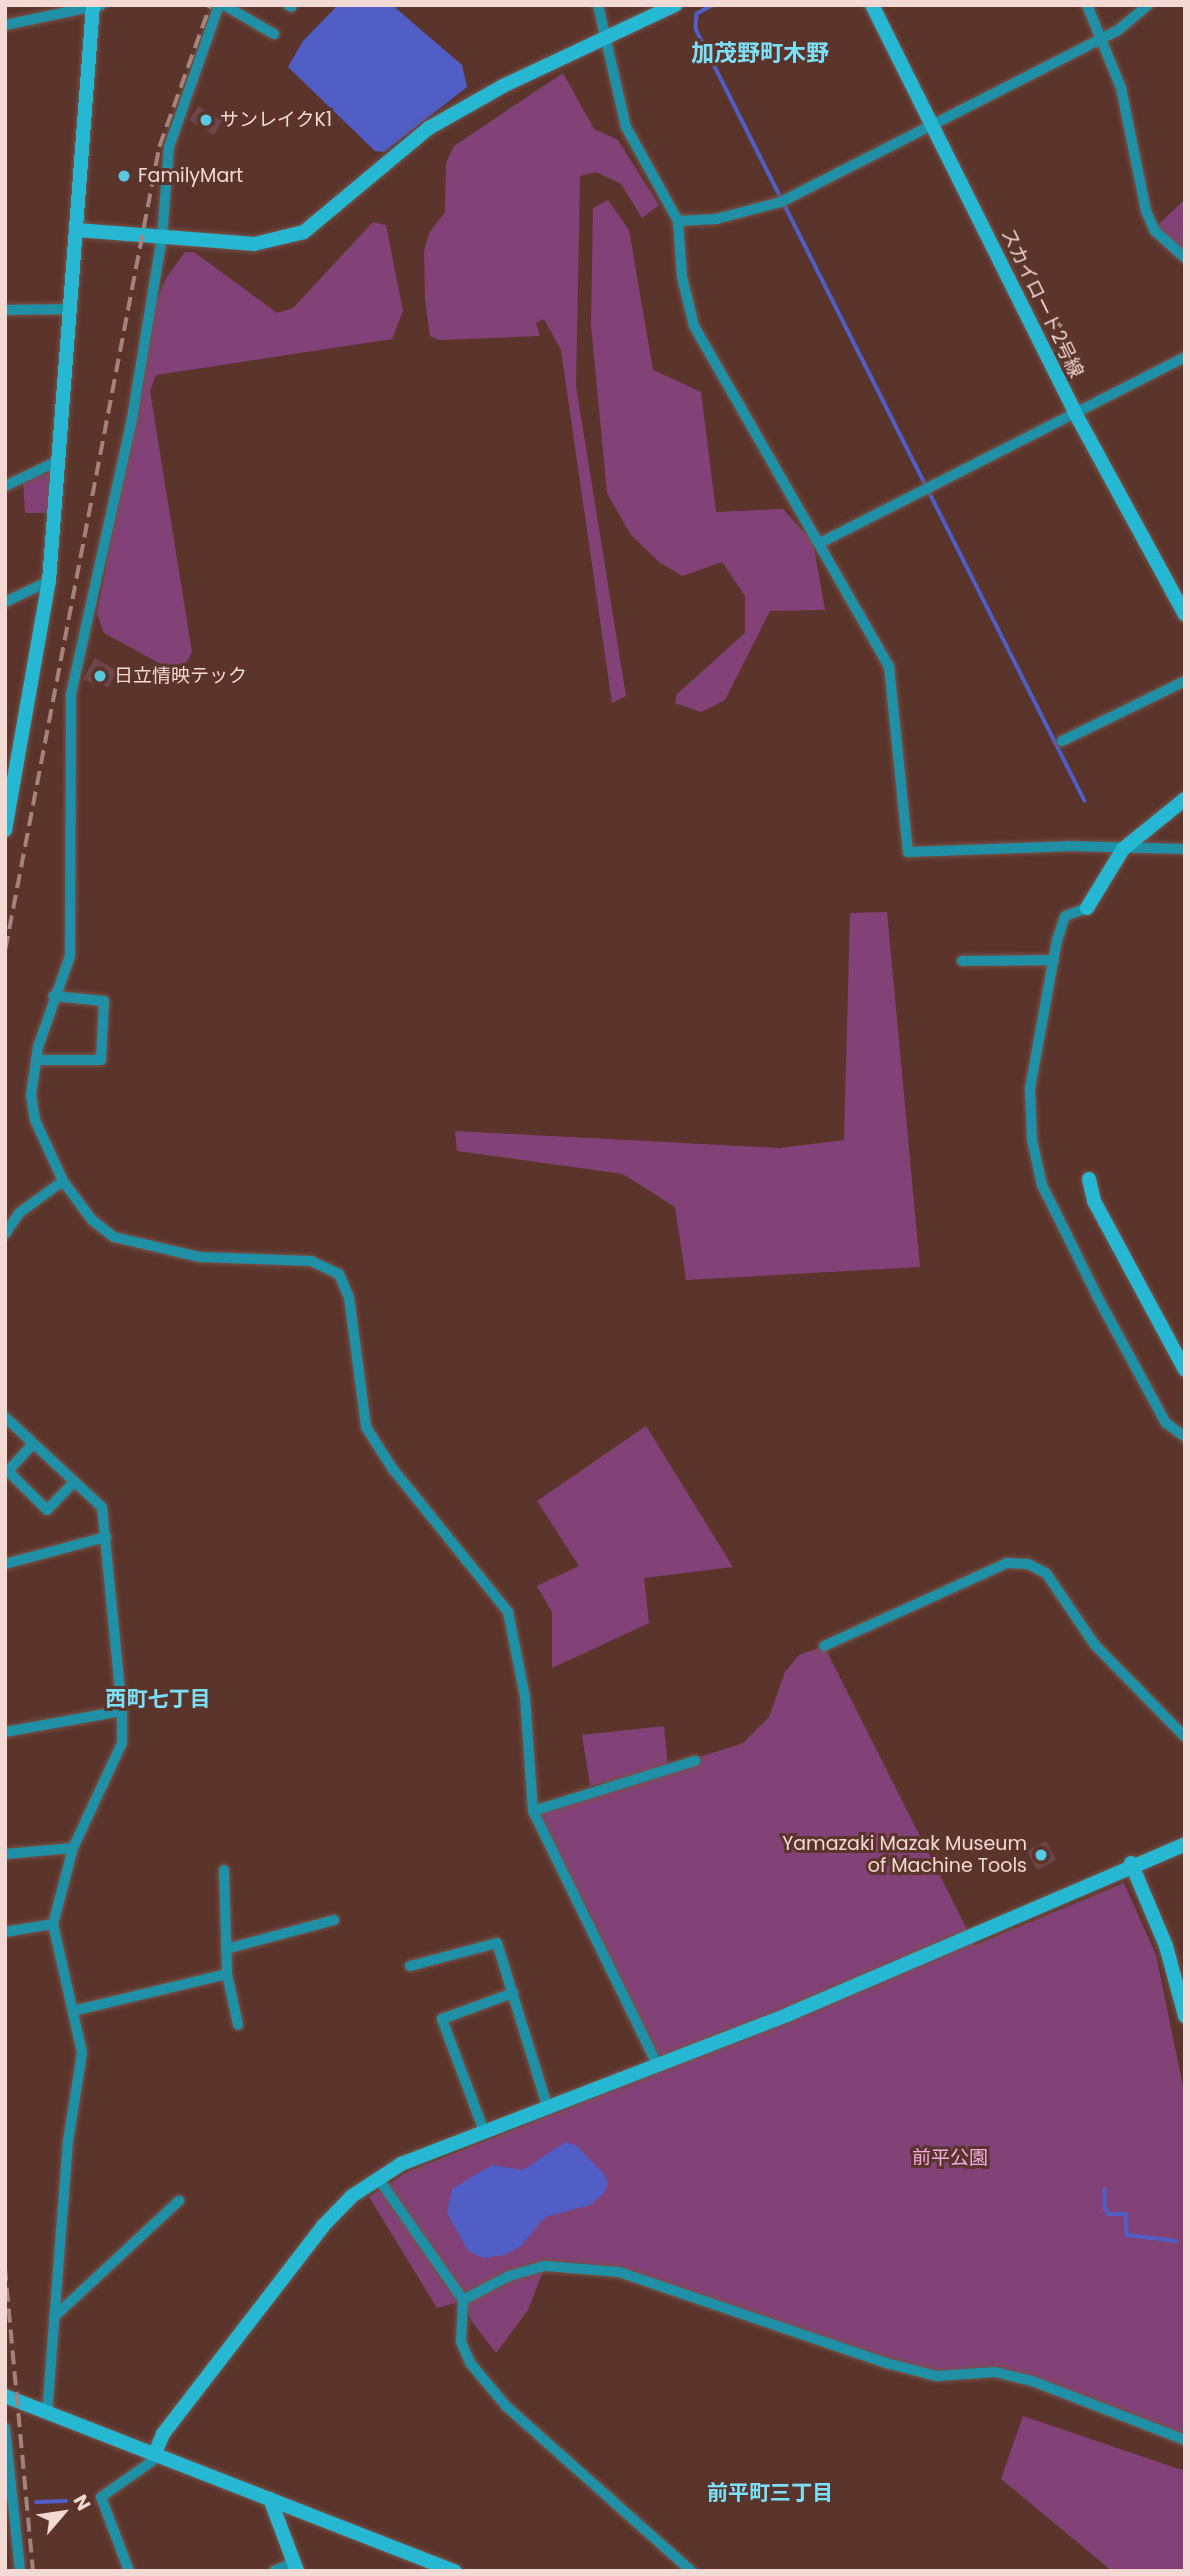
<!DOCTYPE html>
<meta charset="utf-8">
<style>
body{margin:0}
#map{position:relative;width:1190px;height:2576px;overflow:hidden;background:#5b352c;font-family:Poppins,"Noto Sans JP",sans-serif}
div>[style]{position:absolute}
.green>*{inset:0;background:#834277}
.water>*{inset:0;background:#515ec5}
.stream>*{height:3.5px;margin:-1.75px;padding:0 1.75px;transform-origin:1.75px;border-radius:1.75px;background:#515ec5}
.building>*{inset:0;background:#6f4649}
.roads{filter:drop-shadow(0 0 2px #76534a) drop-shadow(0 0 2px #76534a)}
.street>*{height:10px;margin:-5px;padding:0 5px;transform-origin:5px;border-radius:5px;background:#1f90a5}
.secondary>*{height:14px;margin:-7px;padding:0 7px;transform-origin:7px;border-radius:7px;background:#26b7d2}
.rail>*{height:3.5px;margin-top:-1.75px;transform-origin:0;background:repeating-linear-gradient(90deg,#a3837c 0 14px,transparent 0 21px)}
.dots>*{width:19px;height:19px;translate:-50% -50%;box-sizing:border-box;border:4px solid #5b352c;border-radius:50%}
span{translate:-50% -50%;white-space:nowrap;text-align:center;line-height:1.15;-webkit-text-stroke:6px #5b352c;paint-order:stroke}
.poi-label{font-size:19px;color:#f2d9d3}
.left{translate:0 -50%;text-align:left}
.right{translate:-100% -50%;text-align:right}
.street-label{font-size:19px;color:#f2d9d3}
.park-label{font-size:19px;color:#f3aae4}
.neighbourhood-label{font-size:21px;color:#7ce1f8;font-weight:700}
.quarter-label{font-size:23px;color:#7ce1f8;font-weight:700}
.frame{position:absolute;inset:0;border:7px solid #f2d9d3;pointer-events:none}
.north{position:absolute;left:28px;top:2478px;width:70px;height:70px;-webkit-text-stroke:5px #5b352c;paint-order:stroke;rotate:61deg;font-size:19px;font-weight:700;line-height:28px;text-align:center;color:#f2d9d3}
.north::after{content:'';display:block;margin:auto;width:24px;height:32px;background:#f2d9d3;clip-path:polygon(50% 0,100% 100%,50% 72%,0 100%)}
</style>
<div id="map">
<div class="green">
<i style="clip-path:polygon(563px 73px,594px 129px,618px 140px,659px 205px,642px 218px,621px 184px,596px 172px,580px 176px,576px 386px,626px 696px,612px 703px,561px 350px,544px 319px,536px 323px,540px 336px,439px 340px,430px 336px,425px 299px,424px 251px,429px 233px,445px 212px,446px 163px,454px 146px)"></i>
<i style="clip-path:polygon(1185px 199px,1185px 252px,1157px 226px)"></i>
<i style="clip-path:polygon(608px 200px,629px 230px,653px 370px,701px 392px,716px 512px,783px 509px,813px 542px,825px 610px,770px 611px,725px 700px,701px 712px,675px 703px,677px 694px,745px 633px,745px 596px,722px 562px,682px 576px,659px 562px,631px 535px,607px 493px,591px 325px,593px 208px)"></i>
<i style="clip-path:polygon(373px 222px,386px 225px,403px 311px,392px 339px,156px 375px,150px 391px,192px 652px,185px 665px,170px 669px,104px 633px,97px 614px,155px 305px,166px 278px,185px 252px,194px 252px,277px 313px,293px 308px)"></i>
<i style="clip-path:polygon(53px 472px,49px 513px,25px 513px,23px 481px)"></i>
<i style="clip-path:polygon(887px 912px,920px 1267px,686px 1280px,675px 1207px,623px 1174px,457px 1151px,455px 1131px,780px 1148px,844px 1140px,850px 913px)"></i>
<i style="clip-path:polygon(646px 1426px,733px 1567px,644px 1578px,649px 1623px,552px 1668px,552px 1612px,537px 1586px,579px 1566px,537px 1501px)"></i>
<i style="clip-path:polygon(824px 1646px,975px 1945px,1124px 1883px,1156px 1955px,1185px 2096px,1185px 2438px,995px 2372px,936px 2376px,619px 2272px,545px 2266px,528px 2310px,496px 2353px,472px 2322px,463px 2301px,437px 2308px,369px 2197px,407px 2172px,666px 2069px,533px 1811px,743px 1743px,769px 1717px,785px 1672px,799px 1655px)"></i>
<i style="clip-path:polygon(664px 1726px,668px 1767px,590px 1786px,582px 1735px)"></i>
<i style="clip-path:polygon(1023px 2416px,1185px 2471px,1185px 2571px,1112px 2571px,1001px 2479px)"></i>
</div>
<div class="water">
<i style="clip-path:polygon(338px 5px,392px 5px,462px 65px,467px 87px,384px 152px,375px 151px,288px 67px,303px 41px)"></i>
<i style="clip-path:polygon(565px 2142px,577px 2146px,605px 2175px,608px 2184px,603px 2194px,590px 2205px,545px 2217px,521px 2246px,504px 2255px,483px 2258px,468px 2251px,447px 2213px,452px 2189px,492px 2165px,523px 2170px)"></i>
</div>
<div class="stream">
<i style="left:714px;top:5px;width:19px;rotate:152deg"></i>
<i style="left:697px;top:14px;width:15px;rotate:94deg"></i>
<i style="left:696px;top:29px;width:864px;rotate:63.26deg"></i>
<i style="left:1105px;top:2189px;width:19px;rotate:90deg"></i>
<i style="left:1105px;top:2208px;width:7px;rotate:56deg"></i>
<i style="left:1109px;top:2214px;width:17px"></i>
<i style="left:1126px;top:2214px;width:21px;rotate:87deg"></i>
<i style="left:1127px;top:2235px;width:49px;rotate:7deg"></i>
<i style="left:36px;top:2502px;width:30px;rotate:-2deg"></i>
</div>
<div class="building">
<i style="clip-path:polygon(198px 106px,222px 121px,214px 135px,189px 120px)"></i>
<i style="clip-path:polygon(95px 658px,117px 671px,108px 687px,83px 680px)"></i>
<i style="clip-path:polygon(1046px 1841px,1056px 1860px,1037px 1870px,1027px 1851px)"></i>
</div>
<div class="roads">
<div class="street">
<i style="left:219px;top:5px;width:151px;rotate:109.4deg"></i>
<i style="left:169px;top:147px;width:90px;rotate:94.4deg"></i>
<i style="left:162px;top:237px;width:184px;rotate:99.4deg"></i>
<i style="left:132px;top:419px;width:282px;rotate:102.5deg"></i>
<i style="left:71px;top:694px;width:262px;rotate:90.2deg"></i>
<i style="left:70px;top:956px;width:96px;rotate:109.4deg"></i>
<i style="left:38px;top:1047px;width:49px;rotate:98.3deg"></i>
<i style="left:31px;top:1095px;width:25px;rotate:81deg"></i>
<i style="left:35px;top:1120px;width:67px;rotate:65.3deg"></i>
<i style="left:63px;top:1181px;width:49px;rotate:53.4deg"></i>
<i style="left:92px;top:1220px;width:28px;rotate:38deg"></i>
<i style="left:114px;top:1237px;width:87px;rotate:13.2deg"></i>
<i style="left:199px;top:1257px;width:112px;rotate:2deg"></i>
<i style="left:311px;top:1261px;width:31px;rotate:25deg"></i>
<i style="left:339px;top:1274px;width:25px;rotate:67deg"></i>
<i style="left:349px;top:1297px;width:131px;rotate:82.5deg"></i>
<i style="left:366px;top:1427px;width:49px;rotate:57.6deg"></i>
<i style="left:392px;top:1468px;width:185px;rotate:51.1deg"></i>
<i style="left:508px;top:1612px;width:87px;rotate:78.7deg"></i>
<i style="left:525px;top:1697px;width:114px;rotate:86deg"></i>
<i style="left:533px;top:1811px;width:282px;rotate:63.9deg"></i>
<i style="left:224px;top:5px;width:58px;rotate:30.1deg"></i>
<i style="left:288px;top:5px;width:4px;rotate:27deg"></i>
<i style="left:598px;top:5px;width:125px;rotate:77.1deg"></i>
<i style="left:626px;top:127px;width:107px;rotate:61deg"></i>
<i style="left:678px;top:221px;width:56px;rotate:85.9deg"></i>
<i style="left:682px;top:277px;width:50px;rotate:76.2deg"></i>
<i style="left:694px;top:326px;width:392px;rotate:60.2deg"></i>
<i style="left:889px;top:666px;width:187px;rotate:84.2deg"></i>
<i style="left:908px;top:852px;width:160px;rotate:-2.1deg"></i>
<i style="left:1068px;top:846px;width:117px;rotate:1.5deg"></i>
<i style="left:1087px;top:5px;width:90px;rotate:67.7deg"></i>
<i style="left:1121px;top:88px;width:126px;rotate:78.5deg"></i>
<i style="left:1146px;top:211px;width:22px;rotate:66deg"></i>
<i style="left:1155px;top:231px;width:40px;rotate:42deg"></i>
<i style="left:5px;top:25px;width:98px;rotate:-11.8deg"></i>
<i style="left:678px;top:221px;width:38px;rotate:-3deg"></i>
<i style="left:716px;top:219px;width:67px;rotate:-14.7deg"></i>
<i style="left:781px;top:202px;width:377px;rotate:-27deg"></i>
<i style="left:1117px;top:31px;width:40px;rotate:-40deg"></i>
<i style="left:5px;top:310px;width:64px;rotate:-0.9deg"></i>
<i style="left:5px;top:486px;width:61px;rotate:-25.3deg"></i>
<i style="left:820px;top:543px;width:410px;rotate:-27deg"></i>
<i style="left:5px;top:602px;width:49px;rotate:-25.5deg"></i>
<i style="left:1062px;top:741px;width:137px;rotate:-26deg"></i>
<i style="left:1087px;top:908px;width:23px;rotate:160deg"></i>
<i style="left:1065px;top:916px;width:25px;rotate:108deg"></i>
<i style="left:1057px;top:940px;width:150px;rotate:100.3deg"></i>
<i style="left:1030px;top:1088px;width:52px;rotate:87.8deg"></i>
<i style="left:1032px;top:1140px;width:46px;rotate:77.5deg"></i>
<i style="left:1042px;top:1185px;width:126px;rotate:63.6deg"></i>
<i style="left:1098px;top:1298px;width:142px;rotate:61.5deg"></i>
<i style="left:1166px;top:1423px;width:24px;rotate:36deg"></i>
<i style="left:962px;top:961px;width:92px;rotate:-0.6deg"></i>
<i style="left:36px;top:1060px;width:65px"></i>
<i style="left:101px;top:1060px;width:59px;rotate:-87.1deg"></i>
<i style="left:104px;top:1001px;width:51px;rotate:-174.4deg"></i>
<i style="left:5px;top:1234px;width:25px;rotate:-56deg"></i>
<i style="left:19px;top:1213px;width:54px;rotate:-36deg"></i>
<i style="left:5px;top:1417px;width:132px;rotate:42.9deg"></i>
<i style="left:102px;top:1507px;width:205px;rotate:84.4deg"></i>
<i style="left:122px;top:1711px;width:32px;rotate:90deg"></i>
<i style="left:122px;top:1743px;width:116px;rotate:115deg"></i>
<i style="left:73px;top:1848px;width:79px;rotate:104.7deg"></i>
<i style="left:53px;top:1924px;width:132px;rotate:77.3deg"></i>
<i style="left:82px;top:2053px;width:89px;rotate:99deg"></i>
<i style="left:68px;top:2141px;width:271px;rotate:94.4deg"></i>
<i style="left:33px;top:1444px;width:37px;rotate:133deg"></i>
<i style="left:8px;top:1471px;width:55px;rotate:45deg"></i>
<i style="left:47px;top:1510px;width:36px;rotate:-46deg"></i>
<i style="left:5px;top:1564px;width:105px;rotate:-15deg"></i>
<i style="left:824px;top:1646px;width:201px;rotate:-24.4deg"></i>
<i style="left:1007px;top:1563px;width:21px;rotate:3deg"></i>
<i style="left:1028px;top:1564px;width:20px;rotate:27deg"></i>
<i style="left:1046px;top:1573px;width:87px;rotate:55.8deg"></i>
<i style="left:1095px;top:1645px;width:129px;rotate:45.6deg"></i>
<i style="left:5px;top:1732px;width:119px;rotate:-10.2deg"></i>
<i style="left:533px;top:1811px;width:170px;rotate:-17.2deg"></i>
<i style="left:5px;top:1854px;width:68px;rotate:-5deg"></i>
<i style="left:224px;top:1870px;width:104px;rotate:88.3deg"></i>
<i style="left:227px;top:1974px;width:52px;rotate:77.8deg"></i>
<i style="left:5px;top:1932px;width:49px;rotate:-9.5deg"></i>
<i style="left:226px;top:1949px;width:112px;rotate:-15deg"></i>
<i style="left:410px;top:1966px;width:90px;rotate:-14.8deg"></i>
<i style="left:497px;top:1943px;width:170px;rotate:72.9deg"></i>
<i style="left:77px;top:2010px;width:154px;rotate:-13.5deg"></i>
<i style="left:484px;top:2131px;width:120px;rotate:-110.6deg"></i>
<i style="left:442px;top:2019px;width:76px;rotate:-20.1deg"></i>
<i style="left:378px;top:2178px;width:149px;rotate:55.1deg"></i>
<i style="left:463px;top:2300px;width:42px;rotate:92.7deg"></i>
<i style="left:461px;top:2342px;width:24px;rotate:66deg"></i>
<i style="left:471px;top:2364px;width:55px;rotate:50.2deg"></i>
<i style="left:506px;top:2406px;width:248px;rotate:41.7deg"></i>
<i style="left:463px;top:2300px;width:52px;rotate:-27.6deg"></i>
<i style="left:509px;top:2276px;width:37px;rotate:-16deg"></i>
<i style="left:545px;top:2266px;width:74px;rotate:4.6deg"></i>
<i style="left:619px;top:2272px;width:286px;rotate:18.8deg"></i>
<i style="left:890px;top:2364px;width:48px;rotate:14.6deg"></i>
<i style="left:936px;top:2376px;width:59px;rotate:-3.9deg"></i>
<i style="left:995px;top:2372px;width:38px;rotate:14deg"></i>
<i style="left:1032px;top:2381px;width:164px;rotate:21.1deg"></i>
<i style="left:54px;top:2317px;width:171px;rotate:-42.9deg"></i>
<i style="left:5px;top:2428px;width:144px;rotate:84deg"></i>
<i style="left:129px;top:2571px;width:79px;rotate:-110.7deg"></i>
<i style="left:101px;top:2497px;width:61px;rotate:-35deg"></i>
<i style="left:151px;top:2462px;width:10px;rotate:-66deg"></i>
<i style="left:274px;top:2571px;width:22px;rotate:-22deg"></i>
</div>
<div class="secondary">
<i style="left:872px;top:5px;width:453px;rotate:63.5deg"></i>
<i style="left:1074px;top:411px;width:232px;rotate:61.4deg"></i>
<i style="left:77px;top:230px;width:178px;rotate:4.5deg"></i>
<i style="left:254px;top:244px;width:51px;rotate:-13.5deg"></i>
<i style="left:304px;top:232px;width:163px;rotate:-39.8deg"></i>
<i style="left:429px;top:128px;width:87px;rotate:-29.5deg"></i>
<i style="left:505px;top:85px;width:188px;rotate:-25.2deg"></i>
<i style="left:5px;top:830px;width:253px;rotate:-80deg"></i>
<i style="left:49px;top:581px;width:578px;rotate:-85.63deg"></i>
<i style="left:1087px;top:908px;width:69px;rotate:-58.6deg"></i>
<i style="left:1123px;top:849px;width:80px;rotate:-38.9deg"></i>
<i style="left:1089px;top:1179px;width:23px;rotate:77deg"></i>
<i style="left:1094px;top:1201px;width:192px;rotate:61.7deg"></i>
<i style="left:1131px;top:1863px;width:90px;rotate:67.1deg"></i>
<i style="left:1166px;top:1946px;width:73px;rotate:74.8deg"></i>
<i style="left:5px;top:2396px;width:483px;rotate:21.3deg"></i>
<i style="left:155px;top:2453px;width:21px;rotate:-67deg"></i>
<i style="left:163px;top:2434px;width:262px;rotate:-52.4deg"></i>
<i style="left:323px;top:2226px;width:42px;rotate:-46deg"></i>
<i style="left:352px;top:2196px;width:59px;rotate:-33.1deg"></i>
<i style="left:401px;top:2164px;width:416px;rotate:-21.1deg"></i>
<i style="left:789px;top:2014px;width:431px;rotate:-23.2deg"></i>
<i style="left:270px;top:2499px;width:77px;rotate:69.4deg"></i>
</div>
</div>
<div class="rail">
<i style="left:5px;top:950px;width:818px;rotate:-79.14deg"></i>
<i style="left:159px;top:147px;width:151px;rotate:-70.2deg"></i>
<i style="left:5px;top:2267px;width:305px;rotate:84.7deg"></i>
</div>
<div class="dots">
<i style="left:206px;top:120px;background:#57c9e2"></i>
<i style="left:124px;top:176px;background:#57c9e2"></i>
<i style="left:100px;top:676px;background:#57c9e2"></i>
<i style="left:1041px;top:1855px;background:#57c9e2"></i>
</div>
<div class="poi-label">
<span class="left" style="left:220px;top:120px">サンレイクK1</span>
<span class="left" style="left:138px;top:176px">FamilyMart</span>
<span class="left" style="left:114px;top:676px">日立情映テック</span>
<span class="right" style="left:1027px;top:1855px">Yamazaki Mazak Museum<br>of Machine Tools</span>
</div>
<div class="street-label">
<span style="left:1042px;top:303px;rotate:64deg">スカイロード2号線</span>
</div>
<div class="park-label">
<span style="left:950px;top:2158px">前平公園</span>
</div>
<div class="neighbourhood-label">
<span style="left:158px;top:1699px">西町七丁目</span>
<span style="left:770px;top:2493px">前平町三丁目</span>
</div>
<div class="quarter-label">
<span style="left:760px;top:53px">加茂野町木野</span>
</div>
<div class="frame"></div>
<div class="north">N</div>
</div>
